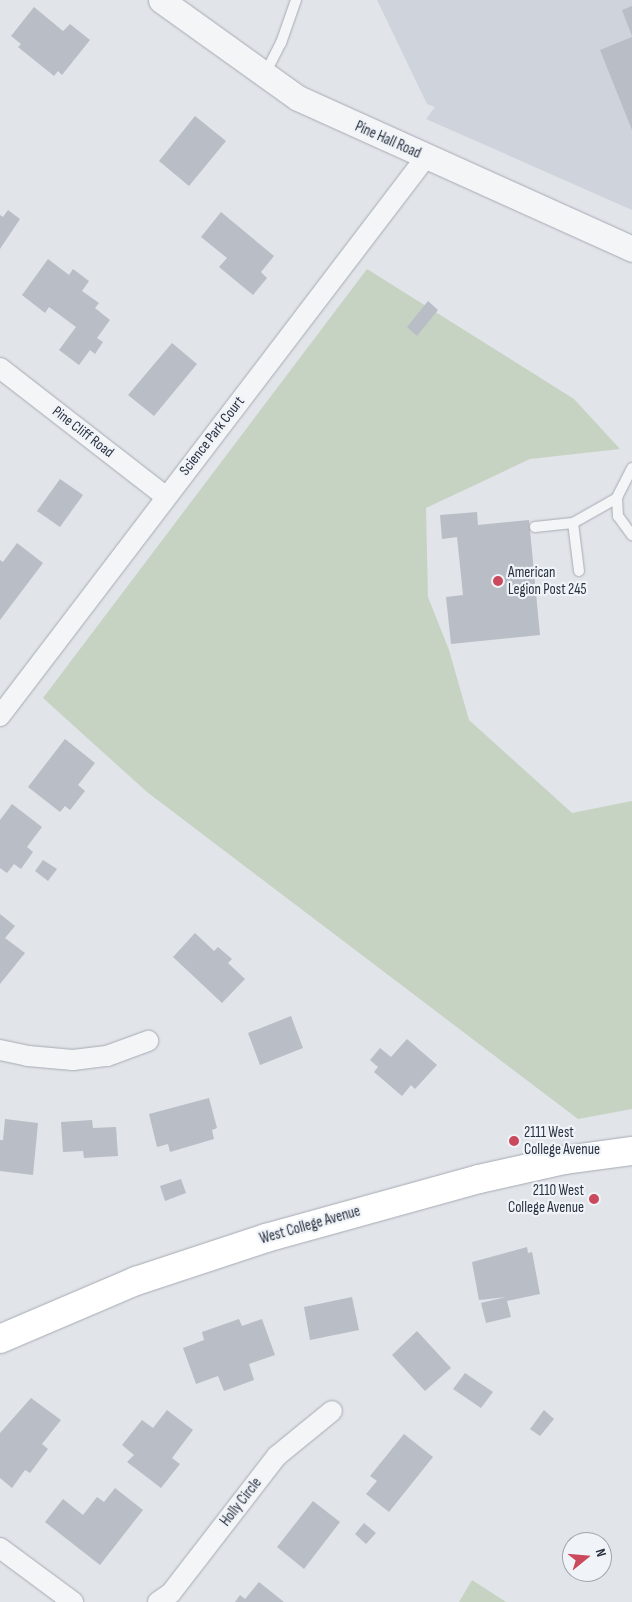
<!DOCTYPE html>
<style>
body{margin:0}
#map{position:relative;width:632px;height:1602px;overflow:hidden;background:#e1e4e9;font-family:"Sofia Sans Condensed",sans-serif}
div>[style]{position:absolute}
.built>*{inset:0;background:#cfd3db}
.green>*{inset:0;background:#c6d3c2}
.building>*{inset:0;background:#b8bdc6}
.roads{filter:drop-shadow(0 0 1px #a6abb3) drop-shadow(0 0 1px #a6abb3)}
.service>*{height:10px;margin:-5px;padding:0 5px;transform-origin:5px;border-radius:5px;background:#f3f5f7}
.minor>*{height:20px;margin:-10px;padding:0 10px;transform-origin:10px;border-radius:10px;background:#f3f5f7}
.tertiary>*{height:25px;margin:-12.5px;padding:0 12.5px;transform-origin:12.5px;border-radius:12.5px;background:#f3f5f7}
.primary>*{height:28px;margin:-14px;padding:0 14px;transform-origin:14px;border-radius:14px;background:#fff}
.dots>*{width:14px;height:14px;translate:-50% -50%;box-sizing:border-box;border:2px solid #f0f3f7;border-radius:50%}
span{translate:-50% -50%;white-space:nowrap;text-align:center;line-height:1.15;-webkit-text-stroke:4.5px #f0f3f7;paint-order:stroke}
.street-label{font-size:15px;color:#293240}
.poi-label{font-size:15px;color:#293240}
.left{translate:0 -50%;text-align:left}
.right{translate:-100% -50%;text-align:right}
.north{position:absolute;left:562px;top:1532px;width:50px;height:50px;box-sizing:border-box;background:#f0f3f7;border:1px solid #a0a6ae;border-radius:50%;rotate:73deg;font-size:14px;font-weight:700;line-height:20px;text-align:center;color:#293240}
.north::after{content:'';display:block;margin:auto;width:18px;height:22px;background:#cb495d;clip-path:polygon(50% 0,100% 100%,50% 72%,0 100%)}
</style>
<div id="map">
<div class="built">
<i style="clip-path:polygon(377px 0,632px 0,632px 210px,426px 119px,435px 107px,427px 104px)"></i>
</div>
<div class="green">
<i style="clip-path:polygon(367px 269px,574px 399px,620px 449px,530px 459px,426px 508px,428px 597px,449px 650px,469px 720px,572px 813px,632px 801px,632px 1109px,578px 1119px,147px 792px,43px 698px)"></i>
<i style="clip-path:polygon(472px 1580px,506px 1602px,459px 1602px)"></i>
</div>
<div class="building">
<i style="clip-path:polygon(632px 6px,632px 36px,622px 10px)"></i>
<i style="clip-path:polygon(34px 7px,63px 31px,70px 24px,90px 40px,62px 75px,58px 71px,54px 76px,18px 47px,21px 44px,11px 36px)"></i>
<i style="clip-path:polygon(632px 37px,632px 130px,600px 50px)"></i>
<i style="clip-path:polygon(195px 116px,226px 141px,189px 186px,159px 161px)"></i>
<i style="clip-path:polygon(8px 210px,20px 219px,0 249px,0 215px,3px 217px)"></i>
<i style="clip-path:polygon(221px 212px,274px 256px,261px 272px,267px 278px,253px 295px,219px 267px,227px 258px,201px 237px)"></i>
<i style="clip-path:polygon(48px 259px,69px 275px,73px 269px,89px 281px,82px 291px,99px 303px,95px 308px,110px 320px,97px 338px,103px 342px,95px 354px,90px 350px,79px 365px,59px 350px,76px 327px,49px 307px,45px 313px,22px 295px)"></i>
<i style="clip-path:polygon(428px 301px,438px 310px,417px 336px,407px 327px)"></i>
<i style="clip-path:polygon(172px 343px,197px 364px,154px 416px,128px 395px)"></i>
<i style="clip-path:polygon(60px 479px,83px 495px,60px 527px,37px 511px)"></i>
<i style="clip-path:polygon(477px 512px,478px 525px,529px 520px,540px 635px,451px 644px,446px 597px,463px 595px,457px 537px,442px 539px,440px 515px)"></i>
<i style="clip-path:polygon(17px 543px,43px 563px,0 620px,0 560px,3px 562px)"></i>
<i style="clip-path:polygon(65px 739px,95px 763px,78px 785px,85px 791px,70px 810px,65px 806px,60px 812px,28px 787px)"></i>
<i style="clip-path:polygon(12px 804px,42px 827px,27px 847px,33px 852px,21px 869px,14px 864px,7px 873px,0 868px,0 820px)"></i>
<i style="clip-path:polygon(43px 860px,57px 869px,48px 881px,35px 871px)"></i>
<i style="clip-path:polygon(0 914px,15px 926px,5px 938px,25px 953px,0 984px)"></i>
<i style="clip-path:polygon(195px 933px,214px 951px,218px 947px,232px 959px,228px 963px,245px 979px,222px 1003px,173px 957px)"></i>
<i style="clip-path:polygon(291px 1016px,303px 1048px,260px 1065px,248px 1033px)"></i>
<i style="clip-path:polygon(407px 1039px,437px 1065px,415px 1089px,411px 1085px,402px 1096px,374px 1072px,378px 1067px,370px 1060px,380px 1048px,391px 1057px)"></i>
<i style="clip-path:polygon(209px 1098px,217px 1128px,212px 1130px,214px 1139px,170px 1152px,168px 1144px,157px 1147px,149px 1114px)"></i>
<i style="clip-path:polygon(5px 1119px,38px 1123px,33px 1175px,0 1171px,0 1140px,3px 1140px)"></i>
<i style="clip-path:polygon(92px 1120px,93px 1128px,116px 1127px,118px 1156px,84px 1158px,83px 1151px,63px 1152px,61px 1122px)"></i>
<i style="clip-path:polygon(181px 1179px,186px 1193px,165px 1201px,160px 1186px)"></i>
<i style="clip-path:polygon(527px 1247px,528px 1253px,532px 1252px,540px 1294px,507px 1301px,511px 1317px,486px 1323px,481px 1303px,506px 1297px,479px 1300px,472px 1262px)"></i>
<i style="clip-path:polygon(352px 1297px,359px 1330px,310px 1340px,304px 1307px)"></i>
<i style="clip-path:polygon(239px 1319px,242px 1326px,262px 1319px,275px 1355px,249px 1364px,254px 1380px,224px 1391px,218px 1376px,196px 1384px,183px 1348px,204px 1340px,202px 1332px)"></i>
<i style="clip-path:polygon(417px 1331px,451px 1368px,425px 1391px,392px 1355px)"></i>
<i style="clip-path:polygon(465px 1373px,493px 1392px,481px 1408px,453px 1389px)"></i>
<i style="clip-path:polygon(31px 1398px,61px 1420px,42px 1444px,48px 1449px,30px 1473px,25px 1470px,12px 1488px,0 1478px,0 1433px)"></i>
<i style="clip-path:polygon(167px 1410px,193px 1430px,172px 1458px,180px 1464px,161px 1488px,127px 1462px,134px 1455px,122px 1445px,142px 1420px,153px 1428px)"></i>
<i style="clip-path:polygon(544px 1410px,554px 1419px,540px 1436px,530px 1429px)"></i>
<i style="clip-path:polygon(404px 1434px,433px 1457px,389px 1512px,366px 1494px,377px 1481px,370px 1476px)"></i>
<i style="clip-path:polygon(115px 1488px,143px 1510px,100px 1565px,45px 1522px,63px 1499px,83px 1515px,97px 1497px,104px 1502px)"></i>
<i style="clip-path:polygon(313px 1501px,340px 1522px,304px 1569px,277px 1547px)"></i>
<i style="clip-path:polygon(364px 1523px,376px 1533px,366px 1544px,355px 1534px)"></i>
<i style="clip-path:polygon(259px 1582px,284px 1602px,235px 1602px,240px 1595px,245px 1599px)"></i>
</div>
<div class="roads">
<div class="service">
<i style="left:265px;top:74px;width:35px;rotate:-63deg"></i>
<i style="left:281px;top:43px;width:46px;rotate:-70.8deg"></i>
<i style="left:632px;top:468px;width:34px;rotate:117deg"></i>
<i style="left:617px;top:498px;width:18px;rotate:87deg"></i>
<i style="left:618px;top:516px;width:24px;rotate:54deg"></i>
<i style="left:535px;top:527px;width:38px;rotate:-6deg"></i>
<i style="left:579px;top:571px;width:48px;rotate:-97.1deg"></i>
<i style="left:573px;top:523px;width:51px;rotate:-29.6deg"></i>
</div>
<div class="minor">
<i style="left:0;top:368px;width:209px;rotate:37.8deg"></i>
<i style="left:0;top:716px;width:703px;rotate:-52.69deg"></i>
<i style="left:0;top:1050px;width:29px;rotate:12deg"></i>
<i style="left:28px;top:1056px;width:45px;rotate:5.1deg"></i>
<i style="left:73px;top:1060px;width:34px;rotate:-7deg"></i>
<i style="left:107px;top:1056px;width:44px;rotate:-20.1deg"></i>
<i style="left:0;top:1548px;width:91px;rotate:36.5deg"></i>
<i style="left:158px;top:1602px;width:16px;rotate:-35deg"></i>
<i style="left:171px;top:1593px;width:173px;rotate:-52.3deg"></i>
<i style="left:277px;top:1456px;width:71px;rotate:-39.3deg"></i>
</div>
<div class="tertiary">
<i style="left:161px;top:0;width:168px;rotate:35.6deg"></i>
<i style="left:298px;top:98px;width:367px;rotate:24.3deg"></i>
</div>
<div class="primary">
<i style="left:0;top:1339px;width:148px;rotate:-23.1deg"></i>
<i style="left:136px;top:1281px;width:137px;rotate:-18.3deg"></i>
<i style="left:266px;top:1238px;width:221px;rotate:-15.5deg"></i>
<i style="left:479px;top:1179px;width:88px;rotate:-12.5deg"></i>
<i style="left:565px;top:1160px;width:68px;rotate:-7.7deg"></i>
</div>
</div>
<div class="dots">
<i style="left:498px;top:581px;background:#cb495d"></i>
<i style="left:514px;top:1141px;background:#cb495d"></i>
<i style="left:594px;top:1199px;background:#cb495d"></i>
</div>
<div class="street-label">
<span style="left:388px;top:140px;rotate:24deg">Pine Hall Road</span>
<span style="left:83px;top:432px;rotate:38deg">Pine Cliff Road</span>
<span style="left:212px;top:436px;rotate:-52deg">Science Park Court</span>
<span style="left:310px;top:1225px;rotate:-16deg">West College Avenue</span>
<span style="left:241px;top:1502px;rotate:-52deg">Holly Circle</span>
</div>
<div class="poi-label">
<span class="left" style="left:508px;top:581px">American<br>Legion Post 245</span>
<span class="left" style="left:524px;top:1141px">2111 West<br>College Avenue</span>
<span class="right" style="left:584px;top:1199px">2110 West<br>College Avenue</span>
</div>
<div class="north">N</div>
</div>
